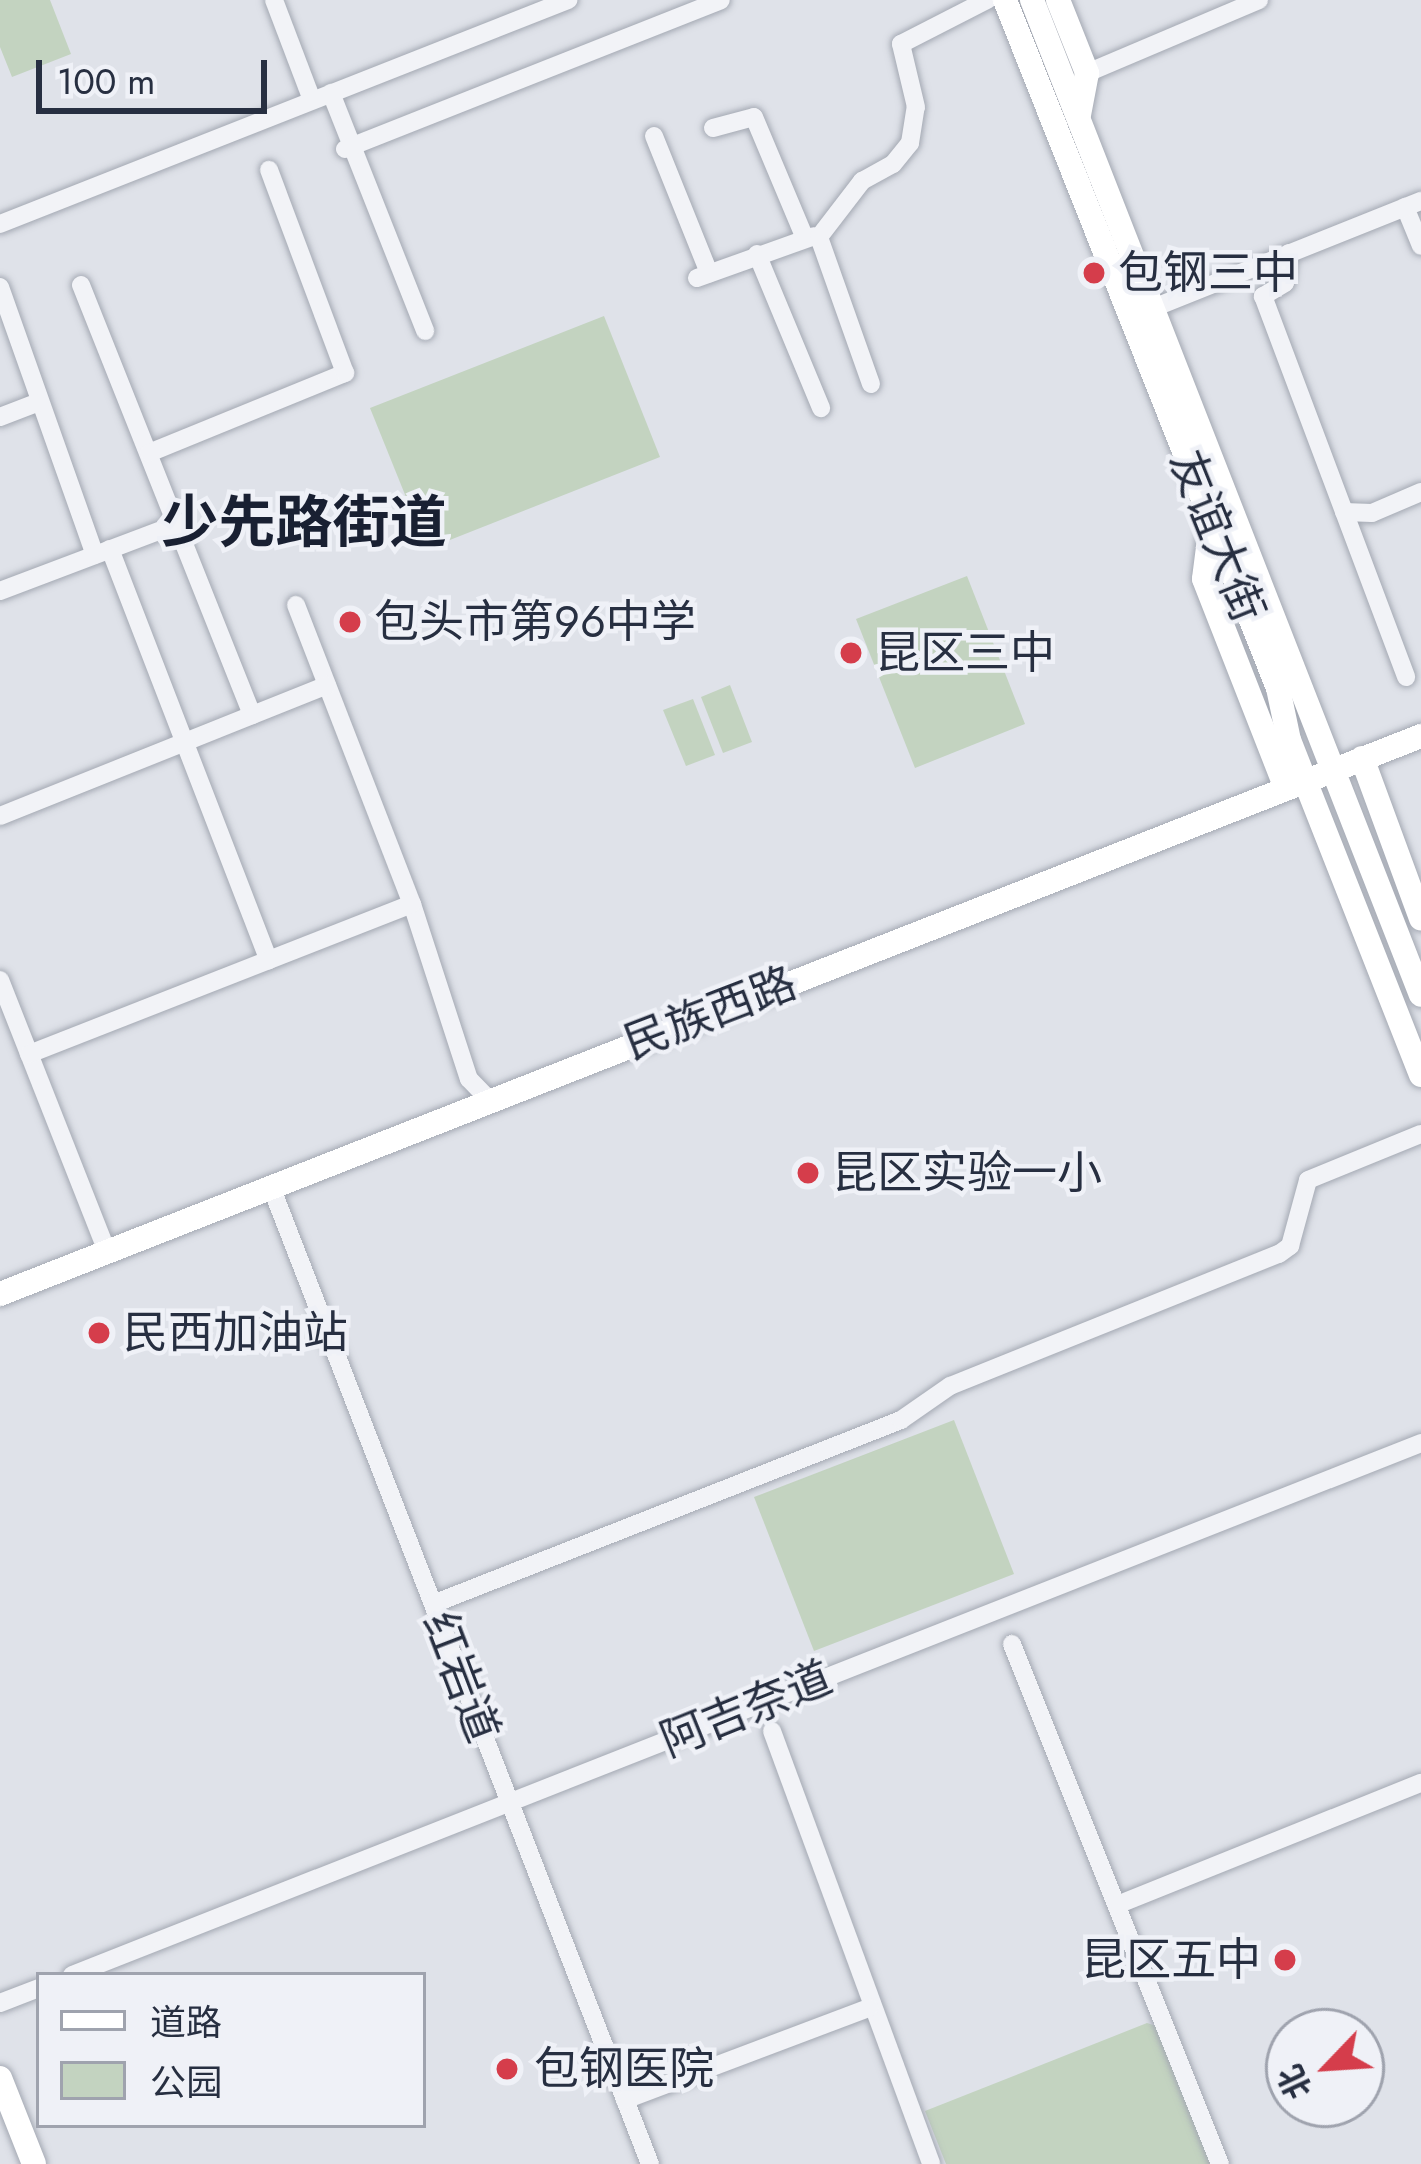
<!DOCTYPE html>
<meta charset="utf-8">
<style>
body{margin:0}
#map{position:relative;width:1421px;height:2164px;overflow:hidden;background:#dfe2e9;font-family:Jost,"Noto Sans SC",sans-serif}
div>[style]{position:absolute}
.green>*{inset:0;background:#c3d3c0}
.roads{filter:drop-shadow(0 0 3px #a4a9b3) drop-shadow(0 0 3px #a4a9b3)}
.minor>*{height:18px;margin:-9px;padding:0 9px;transform-origin:9px;border-radius:9px;background:#f2f3f7}
.major>*{height:24px;margin:-12px;padding:0 12px;transform-origin:12px;border-radius:12px;background:#fff}
.dots>*{width:33px;height:33px;translate:-50% -50%;box-sizing:border-box;border:6px solid #eff1f7;border-radius:50%}
span{translate:-50% -50%;white-space:nowrap;text-align:center;line-height:1.15;-webkit-text-stroke:9px #eff1f7;paint-order:stroke}
.poi-label{font-size:45px;color:#272f41}
.left{translate:0 -50%;text-align:left}
.right{translate:-100% -50%;text-align:right}
.street-label{font-size:45px;color:#272f41}
.district-label{font-size:57px;color:#192032;font-weight:700}
.legend{position:absolute;left:36px;top:1972px;width:390px;height:156px;box-sizing:border-box;background:#eff1f7;border:3px solid #9fa3ae;margin:0;padding:15px 21px;list-style:none;font-size:36px;color:#272f41}
.legend li{display:flex;align-items:center;gap:24px;height:60px}
.legend b{width:60px;border:3px solid #9fa3ae}
.north{position:absolute;left:1265px;top:2008px;width:120px;height:120px;box-sizing:border-box;background:#eff1f7;border:3px solid #9fa3ae;border-radius:50%;rotate:245deg;font-size:33px;font-weight:700;line-height:48px;text-align:center;color:#272f41}
.north::after{content:'';display:block;margin:auto;width:42px;height:54px;background:#d53d4b;clip-path:polygon(50% 0,100% 100%,50% 72%,0 100%)}
.scale{position:absolute;left:36px;top:60px;width:231px;height:54px;box-sizing:border-box;border:6px solid #272f41;border-top:0;padding-left:15px;font-size:36px;line-height:42px;white-space:nowrap;color:#272f41;-webkit-text-stroke:9px #eff1f7;paint-order:stroke}
</style>
<div id="map">
<div class="green">
<i style="clip-path:polygon(0 0,50px 0,71px 54px,12px 77px,0 47px)"></i>
<i style="clip-path:polygon(604px 316px,660px 457px,427px 549px,370px 408px)"></i>
<i style="clip-path:polygon(967px 576px,1025px 724px,915px 768px,856px 619px)"></i>
<i style="clip-path:polygon(730px 685px,752px 742px,723px 753px,701px 697px)"></i>
<i style="clip-path:polygon(693px 699px,715px 755px,686px 766px,663px 710px)"></i>
<i style="clip-path:polygon(954px 1420px,1014px 1574px,814px 1651px,754px 1497px)"></i>
<i style="clip-path:polygon(1147px 2023px,1156px 2026px,1211px 2164px,946px 2164px,925px 2111px)"></i>
</div>
<div class="roads">
<div class="minor">
<i style="left:274px;top:0;width:107px;rotate:69.2deg"></i>
<i style="left:1087px;top:73px;width:187px;rotate:-23deg"></i>
<i style="left:331px;top:93px;width:256px;rotate:68.4deg"></i>
<i style="left:713px;top:128px;width:42px;rotate:-15deg"></i>
<i style="left:754px;top:117px;width:129px;rotate:67.2deg"></i>
<i style="left:654px;top:136px;width:148px;rotate:68.1deg"></i>
<i style="left:345px;top:149px;width:404px;rotate:-21.6deg"></i>
<i style="left:1405px;top:207px;width:42px;rotate:67.7deg"></i>
<i style="left:0;top:224px;width:611px;rotate:-21.52deg"></i>
<i style="left:1289px;top:253px;width:30px;rotate:98deg"></i>
<i style="left:1285px;top:283px;width:26px;rotate:149deg"></i>
<i style="left:1263px;top:296px;width:407px;rotate:69.4deg"></i>
<i style="left:757px;top:254px;width:167px;rotate:67.4deg"></i>
<i style="left:697px;top:278px;width:124px;rotate:-19.7deg"></i>
<i style="left:81px;top:285px;width:463px;rotate:68.3deg"></i>
<i style="left:0;top:287px;width:284px;rotate:70.5deg"></i>
<i style="left:1153px;top:308px;width:289px;rotate:-21.8deg"></i>
<i style="left:871px;top:384px;width:156px;rotate:-109.5deg"></i>
<i style="left:819px;top:237px;width:71px;rotate:-52.5deg"></i>
<i style="left:862px;top:181px;width:35px;rotate:-29deg"></i>
<i style="left:893px;top:164px;width:27px;rotate:-51deg"></i>
<i style="left:910px;top:143px;width:36px;rotate:-81deg"></i>
<i style="left:916px;top:107px;width:65px;rotate:-103.4deg"></i>
<i style="left:901px;top:44px;width:97px;rotate:-27.1deg"></i>
<i style="left:0;top:417px;width:39px;rotate:-21deg"></i>
<i style="left:149px;top:453px;width:212px;rotate:-22.2deg"></i>
<i style="left:345px;top:373px;width:217px;rotate:-110.5deg"></i>
<i style="left:1344px;top:512px;width:28px;rotate:2deg"></i>
<i style="left:1372px;top:513px;width:53px;rotate:-23.2deg"></i>
<i style="left:110px;top:549px;width:441px;rotate:68.9deg"></i>
<i style="left:0;top:591px;width:189px;rotate:-20.7deg"></i>
<i style="left:296px;top:605px;width:321px;rotate:68.8deg"></i>
<i style="left:412px;top:904px;width:184px;rotate:72deg"></i>
<i style="left:469px;top:1079px;width:29px;rotate:46deg"></i>
<i style="left:0;top:816px;width:352px;rotate:-21.8deg"></i>
<i style="left:0;top:980px;width:292px;rotate:68.5deg"></i>
<i style="left:29px;top:1054px;width:411px;rotate:-21.4deg"></i>
<i style="left:272px;top:1189px;width:1046px;rotate:68.81deg"></i>
<i style="left:433px;top:1604px;width:503px;rotate:-21.46deg"></i>
<i style="left:901px;top:1420px;width:60px;rotate:-34.8deg"></i>
<i style="left:950px;top:1386px;width:354px;rotate:-21.9deg"></i>
<i style="left:1279px;top:1254px;width:14px;rotate:-36deg"></i>
<i style="left:1290px;top:1246px;width:68px;rotate:-74.7deg"></i>
<i style="left:1308px;top:1180px;width:122px;rotate:-22.2deg"></i>
<i style="left:1012px;top:1644px;width:560px;rotate:68.2deg"></i>
<i style="left:772px;top:1731px;width:461px;rotate:69.8deg"></i>
<i style="left:1117px;top:1905px;width:328px;rotate:-21.9deg"></i>
<i style="left:72px;top:1975px;width:1450px;rotate:-21.52deg"></i>
<i style="left:0;top:2003px;width:42px;rotate:-21deg"></i>
<i style="left:625px;top:2100px;width:261px;rotate:-20.7deg"></i>
</div>
<div class="major">
<i style="left:1005px;top:0;width:740px;rotate:68.36deg"></i>
<i style="left:1278px;top:688px;width:53px;rotate:78.1deg"></i>
<i style="left:1289px;top:740px;width:360px;rotate:68.5deg"></i>
<i style="left:1032px;top:0;width:1068px;rotate:68.65deg"></i>
<i style="left:1058px;top:0;width:79px;rotate:68.3deg"></i>
<i style="left:1087px;top:73px;width:43px;rotate:100.8deg"></i>
<i style="left:1211px;top:524px;width:55px;rotate:97.3deg"></i>
<i style="left:1204px;top:579px;width:225px;rotate:68.6deg"></i>
<i style="left:1362px;top:758px;width:171px;rotate:69.8deg"></i>
<i style="left:0;top:1294px;width:1527px;rotate:-21.44deg"></i>
<i style="left:0;top:2078px;width:92px;rotate:68.4deg"></i>
</div>
</div>
<div class="dots">
<i style="left:1094px;top:273px;background:#d53d4b"></i>
<i style="left:350px;top:622px;background:#d53d4b"></i>
<i style="left:851px;top:653px;background:#d53d4b"></i>
<i style="left:808px;top:1173px;background:#d53d4b"></i>
<i style="left:99px;top:1333px;background:#d53d4b"></i>
<i style="left:1285px;top:1960px;background:#d53d4b"></i>
<i style="left:507px;top:2069px;background:#d53d4b"></i>
</div>
<div class="poi-label">
<span class="left" style="left:1118px;top:273px">包钢三中</span>
<span class="left" style="left:374px;top:622px">包头市第96中学</span>
<span class="left" style="left:875px;top:653px">昆区三中</span>
<span class="left" style="left:832px;top:1173px">昆区实验一小</span>
<span class="left" style="left:123px;top:1333px">民西加油站</span>
<span class="right" style="left:1261px;top:1960px">昆区五中</span>
<span class="left" style="left:534px;top:2069px">包钢医院</span>
</div>
<div class="street-label">
<span style="left:1217px;top:536px;rotate:68deg">友谊大街</span>
<span style="left:710px;top:1013px;rotate:-21deg">民族西路</span>
<span style="left:461px;top:1677px;rotate:69deg">红岩道</span>
<span style="left:746px;top:1709px;rotate:-22deg">阿吉奈道</span>
</div>
<div class="district-label">
<span style="left:304px;top:523px">少先路街道</span>
</div>
<ul class="legend">
<li><b style="height:15px;background:#fff"></b>道路</li>
<li><b style="height:33px;background:#c3d3c0"></b>公园</li>
</ul>
<div class="north">北</div>
<div class="scale">100 m</div>
</div>
